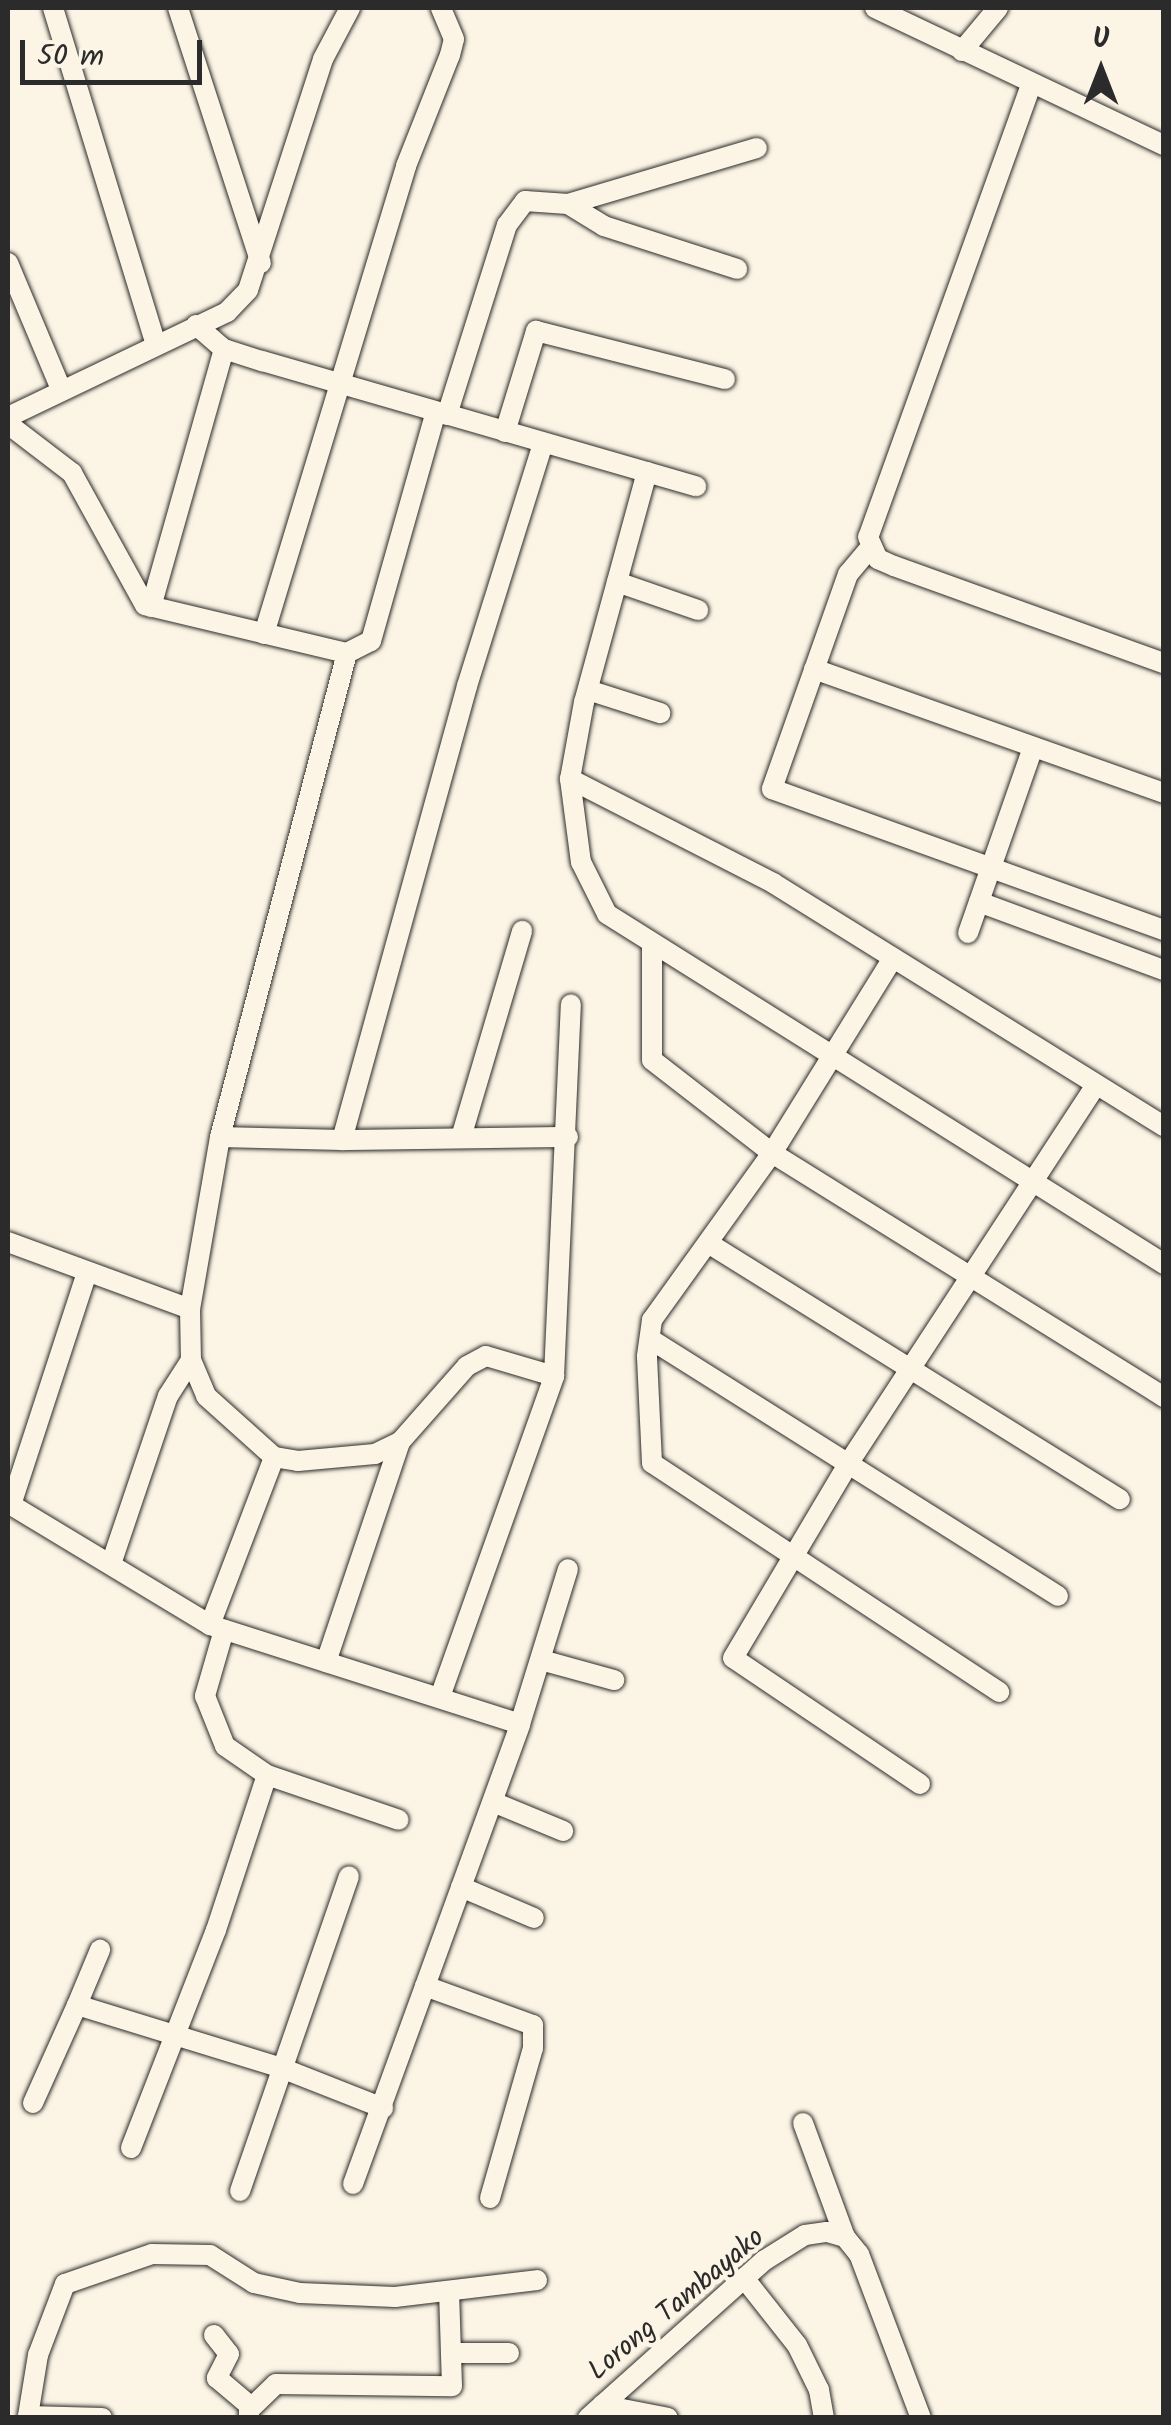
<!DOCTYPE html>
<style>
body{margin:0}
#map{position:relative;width:1171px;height:2425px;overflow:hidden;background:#fcf5e5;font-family:Kalam,sans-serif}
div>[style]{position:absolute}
.roads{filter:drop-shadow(0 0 2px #2b2b2b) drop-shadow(0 0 2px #2b2b2b)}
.street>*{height:20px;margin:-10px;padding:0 10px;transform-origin:10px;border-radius:10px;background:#fcf5e5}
span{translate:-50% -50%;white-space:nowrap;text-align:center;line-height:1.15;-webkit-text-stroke:9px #fcf5e5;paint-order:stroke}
.street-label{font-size:28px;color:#2b2b2b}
.frame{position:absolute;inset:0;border:10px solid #2b2b2b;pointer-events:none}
.north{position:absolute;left:1051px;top:20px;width:100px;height:100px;-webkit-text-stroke:8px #fcf5e5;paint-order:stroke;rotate:0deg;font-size:28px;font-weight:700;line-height:40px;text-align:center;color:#2b2b2b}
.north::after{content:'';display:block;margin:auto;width:35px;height:45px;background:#2b2b2b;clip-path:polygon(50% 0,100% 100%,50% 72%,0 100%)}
.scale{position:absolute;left:20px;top:40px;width:182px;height:45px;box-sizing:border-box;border:5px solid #2b2b2b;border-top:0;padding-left:12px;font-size:30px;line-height:35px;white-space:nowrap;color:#2b2b2b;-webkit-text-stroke:8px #fcf5e5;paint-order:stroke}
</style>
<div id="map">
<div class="roads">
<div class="street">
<i style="left:53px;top:8px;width:348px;rotate:73deg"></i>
<i style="left:178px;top:8px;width:268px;rotate:72deg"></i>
<i style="left:875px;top:8px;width:320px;rotate:25.4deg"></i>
<i style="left:962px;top:51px;width:56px;rotate:-50.1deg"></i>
<i style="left:1031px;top:85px;width:480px;rotate:109.8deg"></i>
<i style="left:868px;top:537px;width:24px;rotate:66deg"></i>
<i style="left:878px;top:559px;width:17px;rotate:24deg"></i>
<i style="left:894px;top:566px;width:287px;rotate:19.8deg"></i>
<i style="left:568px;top:204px;width:197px;rotate:-16.5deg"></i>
<i style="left:8px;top:263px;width:134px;rotate:67.2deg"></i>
<i style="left:196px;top:325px;width:37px;rotate:41deg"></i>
<i style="left:224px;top:349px;width:40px;rotate:18deg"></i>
<i style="left:262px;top:361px;width:452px;rotate:16.1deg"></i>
<i style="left:447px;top:415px;width:199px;rotate:-72.5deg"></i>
<i style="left:507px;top:225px;width:30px;rotate:-53deg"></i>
<i style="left:525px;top:201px;width:43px;rotate:4deg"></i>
<i style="left:568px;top:204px;width:42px;rotate:31.4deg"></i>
<i style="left:604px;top:226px;width:140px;rotate:17.9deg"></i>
<i style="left:8px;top:417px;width:243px;rotate:-25.6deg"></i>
<i style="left:227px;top:312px;width:30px;rotate:-46deg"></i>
<i style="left:248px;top:290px;width:243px;rotate:-72deg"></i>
<i style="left:323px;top:59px;width:58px;rotate:-62.1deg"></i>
<i style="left:8px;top:424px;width:81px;rotate:37.4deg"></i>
<i style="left:72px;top:473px;width:151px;rotate:61.1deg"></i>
<i style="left:145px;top:605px;width:208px;rotate:13.4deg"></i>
<i style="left:347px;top:653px;width:27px;rotate:-27deg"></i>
<i style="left:371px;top:641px;width:238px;rotate:-74.2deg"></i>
<i style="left:505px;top:432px;width:106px;rotate:-72.9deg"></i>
<i style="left:536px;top:331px;width:195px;rotate:14.3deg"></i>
<i style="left:647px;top:472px;width:238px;rotate:105.3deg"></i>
<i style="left:584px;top:702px;width:78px;rotate:100.3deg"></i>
<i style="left:570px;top:779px;width:84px;rotate:82.5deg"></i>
<i style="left:581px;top:862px;width:58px;rotate:63.4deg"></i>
<i style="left:607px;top:914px;width:658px;rotate:32.14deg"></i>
<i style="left:870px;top:548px;width:34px;rotate:130deg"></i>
<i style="left:848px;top:574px;width:228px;rotate:109.5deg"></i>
<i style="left:772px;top:789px;width:417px;rotate:19.8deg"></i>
<i style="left:617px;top:582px;width:86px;rotate:19.1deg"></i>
<i style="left:151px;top:607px;width:268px;rotate:-74.2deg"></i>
<i style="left:264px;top:634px;width:489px;rotate:-73.1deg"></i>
<i style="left:406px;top:166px;width:119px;rotate:-68.4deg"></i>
<i style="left:450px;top:55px;width:16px;rotate:-76deg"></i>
<i style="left:454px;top:39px;width:34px;rotate:-113deg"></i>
<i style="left:814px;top:669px;width:371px;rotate:19.5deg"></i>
<i style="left:588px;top:690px;width:76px;rotate:17.7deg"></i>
<i style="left:570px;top:779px;width:228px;rotate:27.1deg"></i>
<i style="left:773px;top:883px;width:460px;rotate:31.9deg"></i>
<i style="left:979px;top:902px;width:197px;rotate:20.2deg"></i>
<i style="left:968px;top:933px;width:197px;rotate:-70.7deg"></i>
<i style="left:652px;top:943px;width:117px;rotate:90deg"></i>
<i style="left:652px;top:1060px;width:152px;rotate:37.8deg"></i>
<i style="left:772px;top:1153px;width:206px;rotate:125.7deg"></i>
<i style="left:652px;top:1320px;width:37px;rotate:98deg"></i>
<i style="left:647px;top:1357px;width:106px;rotate:87.3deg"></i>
<i style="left:652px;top:1463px;width:416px;rotate:33.4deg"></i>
<i style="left:893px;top:958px;width:229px;rotate:121.8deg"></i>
<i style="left:772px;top:1153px;width:462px;rotate:31.9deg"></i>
<i style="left:462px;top:1134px;width:212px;rotate:-73.5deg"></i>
<i style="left:220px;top:1137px;width:500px;rotate:-75.3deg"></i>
<i style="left:342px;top:1140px;width:226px;rotate:-0.8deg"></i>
<i style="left:8px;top:1242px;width:194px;rotate:20.2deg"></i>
<i style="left:190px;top:1309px;width:175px;rotate:-80.1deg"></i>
<i style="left:220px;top:1137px;width:122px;rotate:1.4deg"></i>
<i style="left:342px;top:1140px;width:471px;rotate:-74.6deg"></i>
<i style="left:467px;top:686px;width:255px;rotate:-72.6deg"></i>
<i style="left:708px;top:1243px;width:485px;rotate:31.9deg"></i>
<i style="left:190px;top:1309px;width:51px;rotate:88.9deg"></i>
<i style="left:191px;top:1360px;width:39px;rotate:67deg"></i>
<i style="left:206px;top:1396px;width:91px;rotate:41.9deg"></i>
<i style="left:274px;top:1457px;width:24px;rotate:9deg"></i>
<i style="left:298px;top:1461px;width:77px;rotate:-5.2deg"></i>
<i style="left:375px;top:1454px;width:28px;rotate:-26deg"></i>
<i style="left:400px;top:1442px;width:101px;rotate:-48.6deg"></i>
<i style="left:467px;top:1366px;width:21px;rotate:-28deg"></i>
<i style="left:486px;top:1356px;width:71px;rotate:16.4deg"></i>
<i style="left:650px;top:1339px;width:482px;rotate:32.2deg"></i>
<i style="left:8px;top:1503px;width:236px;rotate:31.1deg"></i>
<i style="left:210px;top:1625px;width:325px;rotate:17.7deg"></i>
<i style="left:520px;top:1724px;width:162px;rotate:-72.8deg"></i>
<i style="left:11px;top:1505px;width:245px;rotate:-71.9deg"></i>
<i style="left:111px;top:1564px;width:177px;rotate:-71.3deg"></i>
<i style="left:168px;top:1396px;width:43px;rotate:-57.4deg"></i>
<i style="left:210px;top:1625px;width:180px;rotate:-69.1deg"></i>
<i style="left:224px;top:1630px;width:69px;rotate:106.1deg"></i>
<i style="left:205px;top:1696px;width:54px;rotate:68.2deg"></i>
<i style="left:225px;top:1746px;width:51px;rotate:34.6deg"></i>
<i style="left:267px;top:1775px;width:139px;rotate:18.8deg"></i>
<i style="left:541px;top:1660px;width:76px;rotate:15.3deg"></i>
<i style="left:326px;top:1662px;width:232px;rotate:-71.4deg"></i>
<i style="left:440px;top:1697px;width:341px;rotate:-70.4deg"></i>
<i style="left:554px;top:1376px;width:372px;rotate:-87.4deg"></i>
<i style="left:920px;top:1784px;width:225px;rotate:-146deg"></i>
<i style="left:733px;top:1658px;width:226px;rotate:-59.3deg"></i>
<i style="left:848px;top:1464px;width:452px;rotate:-56.8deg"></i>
<i style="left:493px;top:1802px;width:76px;rotate:22.5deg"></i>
<i style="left:461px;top:1887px;width:79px;rotate:23deg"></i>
<i style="left:425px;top:1986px;width:115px;rotate:19.9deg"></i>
<i style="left:533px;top:2025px;width:23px;rotate:90deg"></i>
<i style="left:533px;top:2048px;width:156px;rotate:106deg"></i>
<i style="left:77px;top:2005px;width:60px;rotate:-67.3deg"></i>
<i style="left:33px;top:2103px;width:107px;rotate:-65.8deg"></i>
<i style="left:77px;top:2005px;width:211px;rotate:17.1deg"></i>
<i style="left:279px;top:2067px;width:112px;rotate:21.5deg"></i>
<i style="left:803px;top:2123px;width:121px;rotate:69.8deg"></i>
<i style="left:131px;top:2148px;width:234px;rotate:-68.7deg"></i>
<i style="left:216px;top:1930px;width:163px;rotate:-71.8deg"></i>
<i style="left:353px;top:2184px;width:489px;rotate:-70deg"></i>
<i style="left:240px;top:2191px;width:333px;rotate:-70.9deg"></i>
<i style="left:744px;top:2278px;width:85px;rotate:51.7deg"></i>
<i style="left:797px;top:2345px;width:50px;rotate:63.9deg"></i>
<i style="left:819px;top:2390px;width:28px;rotate:80deg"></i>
<i style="left:214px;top:2335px;width:24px;rotate:52deg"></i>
<i style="left:229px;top:2354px;width:27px;rotate:117deg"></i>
<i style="left:217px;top:2378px;width:42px;rotate:40.2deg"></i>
<i style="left:249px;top:2405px;width:13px;rotate:90deg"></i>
<i style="left:451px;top:2353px;width:58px"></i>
<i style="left:602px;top:2405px;width:67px;rotate:11.1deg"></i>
<i style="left:250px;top:2409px;width:36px;rotate:-44deg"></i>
<i style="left:276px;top:2384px;width:176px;rotate:0.7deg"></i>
<i style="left:452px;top:2386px;width:93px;rotate:-91.8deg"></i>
<i style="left:102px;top:2418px;width:74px;rotate:-178.5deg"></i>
<i style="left:28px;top:2416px;width:62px;rotate:-80.7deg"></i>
<i style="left:38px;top:2355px;width:76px;rotate:-69.2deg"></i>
<i style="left:65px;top:2284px;width:92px;rotate:-19deg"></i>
<i style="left:152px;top:2254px;width:58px;rotate:1deg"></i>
<i style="left:210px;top:2255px;width:52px;rotate:32.5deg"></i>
<i style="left:254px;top:2283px;width:47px;rotate:12.3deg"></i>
<i style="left:300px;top:2293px;width:95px;rotate:2.4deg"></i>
<i style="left:395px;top:2297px;width:143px;rotate:-6.8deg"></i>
<i style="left:588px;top:2418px;width:237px;rotate:-41.8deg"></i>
<i style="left:765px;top:2260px;width:47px;rotate:-32deg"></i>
<i style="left:805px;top:2235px;width:22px;rotate:-8deg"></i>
<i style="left:827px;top:2232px;width:19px;rotate:16deg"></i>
<i style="left:845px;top:2237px;width:22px;rotate:51deg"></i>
<i style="left:859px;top:2254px;width:175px;rotate:69.3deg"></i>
</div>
</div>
<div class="street-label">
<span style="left:677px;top:2305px;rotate:-40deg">Lorong Tambayako</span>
</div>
<div class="frame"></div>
<div class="north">U</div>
<div class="scale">50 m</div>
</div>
